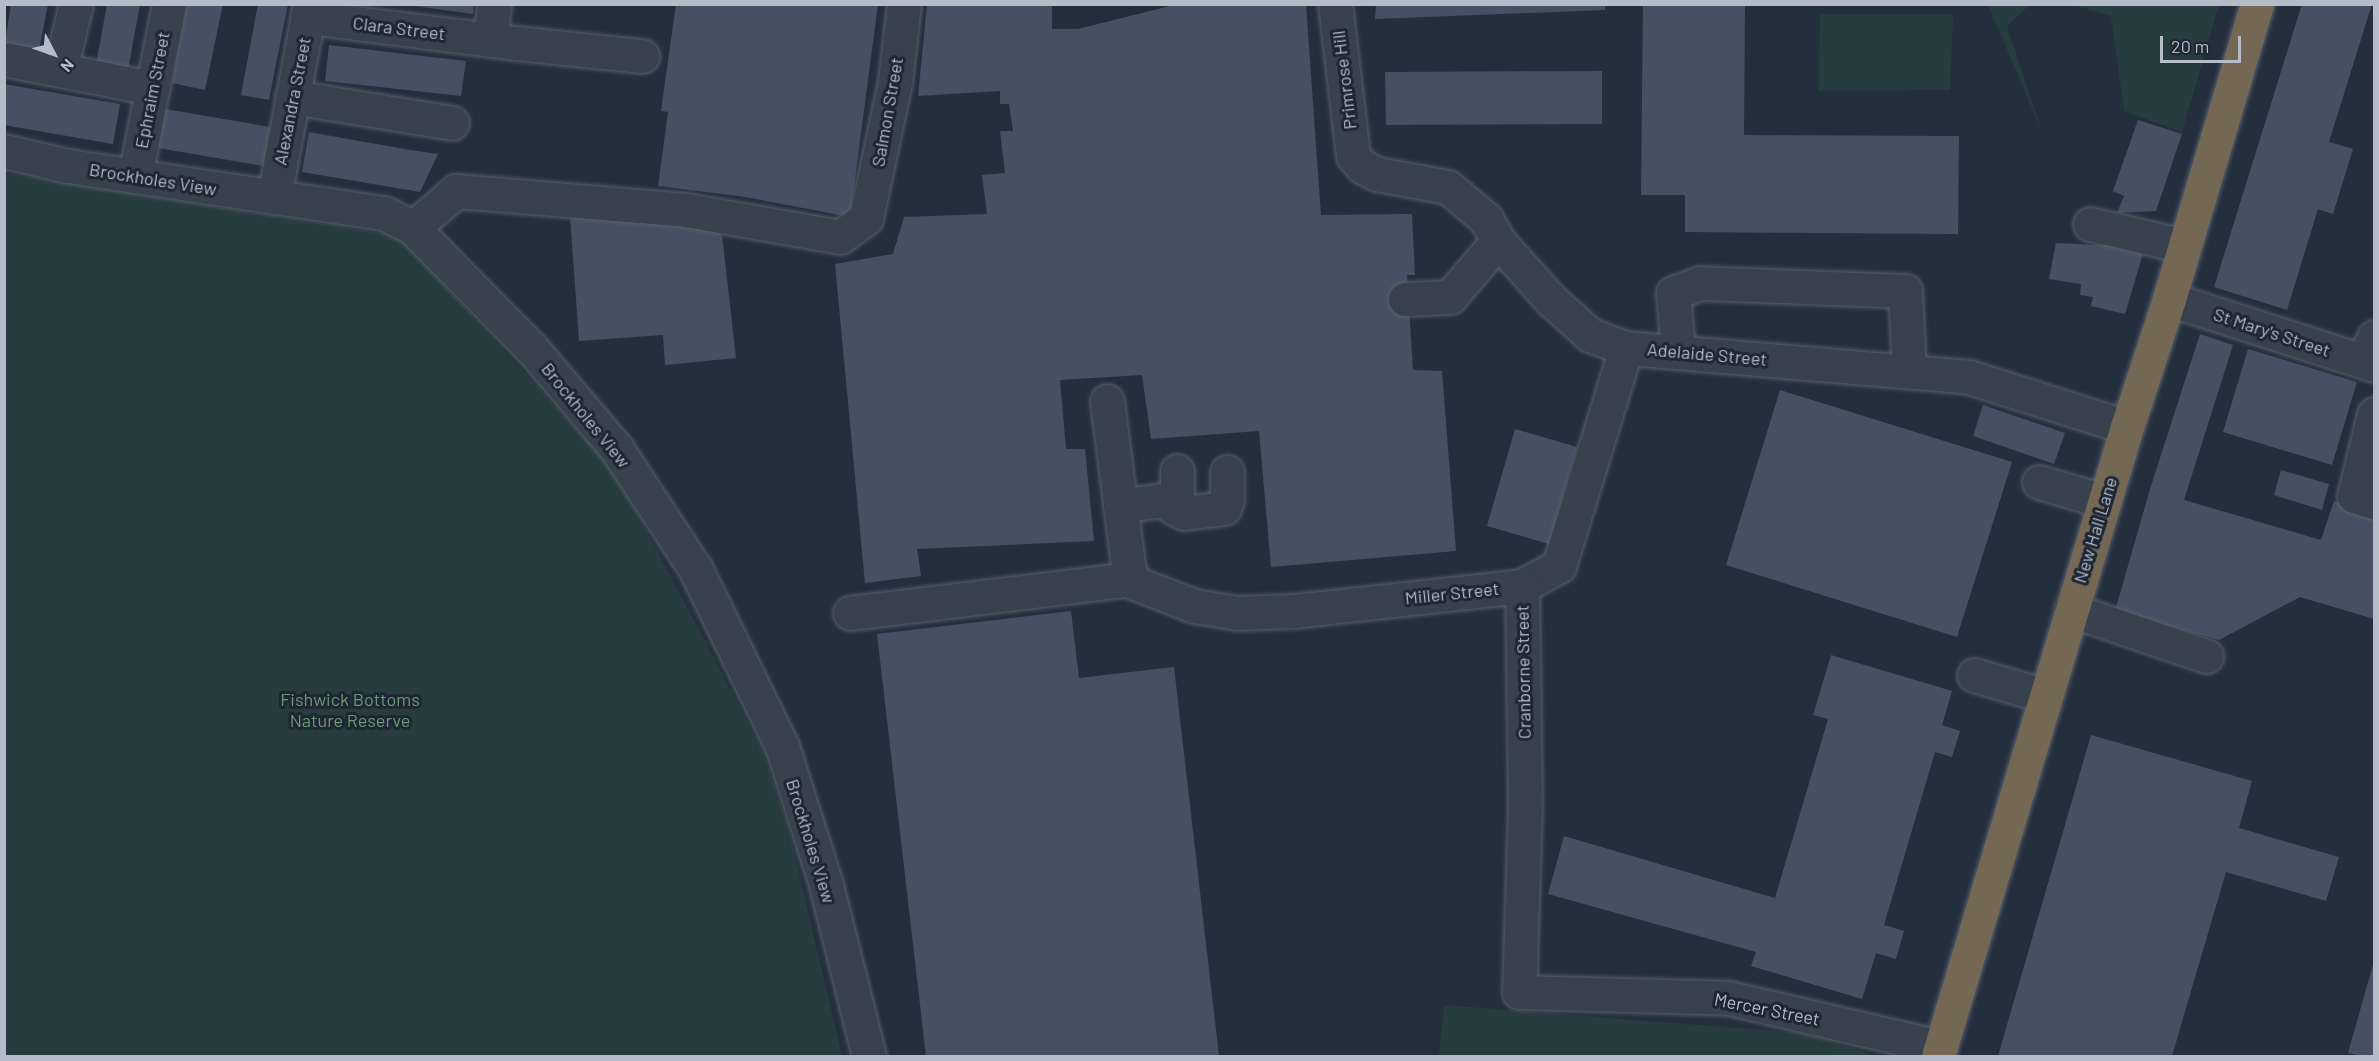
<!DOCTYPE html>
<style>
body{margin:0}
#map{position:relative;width:2379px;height:1061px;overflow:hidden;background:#242f3e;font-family:Barlow,sans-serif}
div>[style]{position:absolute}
.green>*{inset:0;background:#263c3f}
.building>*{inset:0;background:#455162}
.roads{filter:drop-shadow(0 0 2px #565f6c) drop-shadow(0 0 2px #565f6c)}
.minor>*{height:33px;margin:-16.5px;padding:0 16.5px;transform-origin:16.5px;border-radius:16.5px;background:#38414e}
.highway>*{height:33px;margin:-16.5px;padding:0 16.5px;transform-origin:16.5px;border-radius:16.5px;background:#746855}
span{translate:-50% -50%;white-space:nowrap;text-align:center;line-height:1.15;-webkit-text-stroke:6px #1d2633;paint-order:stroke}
.street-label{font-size:18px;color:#b4bcc9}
.park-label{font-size:18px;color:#6b9a76}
.frame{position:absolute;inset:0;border:6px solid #b4bcc9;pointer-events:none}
.north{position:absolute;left:24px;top:24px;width:60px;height:60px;-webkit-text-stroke:4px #1d2633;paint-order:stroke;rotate:131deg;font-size:16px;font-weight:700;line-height:24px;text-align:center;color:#b4bcc9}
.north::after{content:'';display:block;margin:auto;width:21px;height:27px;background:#b4bcc9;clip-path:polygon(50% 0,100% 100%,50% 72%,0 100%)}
.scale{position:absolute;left:2160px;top:36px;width:81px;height:27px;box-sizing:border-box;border:3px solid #b4bcc9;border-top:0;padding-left:8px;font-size:18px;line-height:21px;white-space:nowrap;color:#b4bcc9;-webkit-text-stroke:4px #1d2633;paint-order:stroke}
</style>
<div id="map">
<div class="green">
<i style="clip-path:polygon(1988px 5px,2030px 5px,2007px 26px,2042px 132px)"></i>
<i style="clip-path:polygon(2073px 5px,2219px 5px,2182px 132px,2124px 111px,2111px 16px)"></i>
<i style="clip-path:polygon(1820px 14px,1953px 14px,1950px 90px,1818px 91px)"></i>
<i style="clip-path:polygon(4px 173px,399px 236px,615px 471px,763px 751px,790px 834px,842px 1056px,5px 1056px)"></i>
<i style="clip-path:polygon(1444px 1005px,1802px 1033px,1877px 1056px,1439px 1056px)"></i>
</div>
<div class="building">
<i style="clip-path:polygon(11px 4px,48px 4px,38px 56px,4px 49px)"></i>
<i style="clip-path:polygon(107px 4px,140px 4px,127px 76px,95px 70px)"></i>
<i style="clip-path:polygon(187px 4px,223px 4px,205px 90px,172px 83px)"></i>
<i style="clip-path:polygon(258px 4px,288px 4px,269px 100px,241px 95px)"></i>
<i style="clip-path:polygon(400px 4px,474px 4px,473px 14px)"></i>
<i style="clip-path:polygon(676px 4px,878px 4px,850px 217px,745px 197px,658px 186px,668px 112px,661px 111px)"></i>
<i style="clip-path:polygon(927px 4px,1052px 4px,1052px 29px,1078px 29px,1178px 4px,1306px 4px,1321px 215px,1412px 214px,1415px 275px,1407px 275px,1413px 370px,1442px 371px,1456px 551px,1271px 567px,1259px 431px,1151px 439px,1142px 375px,1060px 380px,1066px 449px,1085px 449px,1094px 541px,917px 549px,921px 576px,865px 583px,835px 264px,893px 254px,904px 217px,987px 214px,982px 175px,1005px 173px,1000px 131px,1013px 131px,1009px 104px,1000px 104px,1000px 91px,918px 96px)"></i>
<i style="clip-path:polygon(1376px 4px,1605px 4px,1605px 10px,1375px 19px)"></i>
<i style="clip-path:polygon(1643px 4px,1745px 4px,1744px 135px,1959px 136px,1958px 234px,1685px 232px,1685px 195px,1641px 195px)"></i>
<i style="clip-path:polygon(2302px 4px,2372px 4px,2329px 142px,2353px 149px,2333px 214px,2318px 209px,2287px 310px,2214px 287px)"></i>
<i style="clip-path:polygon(329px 45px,466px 61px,461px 96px,325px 81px)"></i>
<i style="clip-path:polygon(1602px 71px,1602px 124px,1386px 125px,1385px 72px)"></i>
<i style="clip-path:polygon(4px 84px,120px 104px,113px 144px,4px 125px)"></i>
<i style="clip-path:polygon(165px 109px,270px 127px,263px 166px,158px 148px)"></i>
<i style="clip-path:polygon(2138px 120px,2182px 134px,2156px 211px,2117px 213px,2124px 196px,2113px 191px)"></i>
<i style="clip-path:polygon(309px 132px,410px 150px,438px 154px,420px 192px,302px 172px)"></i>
<i style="clip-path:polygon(570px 216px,721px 226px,736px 358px,665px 365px,663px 335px,579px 341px)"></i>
<i style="clip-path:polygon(2056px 243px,2145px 247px,2125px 314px,2091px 306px,2093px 297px,2080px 295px,2081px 284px,2049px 279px)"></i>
<i style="clip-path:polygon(2200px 334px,2233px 345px,2184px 500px,2321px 540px,2334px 501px,2374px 514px,2374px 619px,2300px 597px,2219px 640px,2115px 611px,2150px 489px)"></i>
<i style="clip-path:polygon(2248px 349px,2357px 382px,2332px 465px,2223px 432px)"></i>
<i style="clip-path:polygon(1780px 390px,2012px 462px,1957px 637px,1726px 565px)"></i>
<i style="clip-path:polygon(1983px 405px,2065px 433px,2054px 464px,1973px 436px)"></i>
<i style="clip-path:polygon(1515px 429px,1577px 447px,1549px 544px,1487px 526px)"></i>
<i style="clip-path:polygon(2281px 470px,2329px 484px,2322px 510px,2274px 495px)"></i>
<i style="clip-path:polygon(1071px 611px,1079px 678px,1174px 667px,1219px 1056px,926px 1056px,877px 634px)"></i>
<i style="clip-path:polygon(1831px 655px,1952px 691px,1942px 725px,1960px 731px,1952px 757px,1935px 752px,1884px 925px,1904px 931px,1896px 959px,1876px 953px,1862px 999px,1751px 966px,1756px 952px,1548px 894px,1564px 836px,1775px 898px,1828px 719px,1813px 715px)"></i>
<i style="clip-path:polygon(2091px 735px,2252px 781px,2239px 828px,2339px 857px,2326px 901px,2226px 872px,2172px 1056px,1998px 1056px)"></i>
<i style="clip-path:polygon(2374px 961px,2374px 1056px,2361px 1056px,2348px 1053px)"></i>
</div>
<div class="roads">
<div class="minor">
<i style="left:1335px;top:4px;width:153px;rotate:83.2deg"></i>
<i style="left:1353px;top:156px;width:15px;rotate:48deg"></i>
<i style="left:1363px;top:167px;width:16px;rotate:27deg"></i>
<i style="left:1377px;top:174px;width:72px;rotate:10.4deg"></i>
<i style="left:1448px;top:187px;width:50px;rotate:40.1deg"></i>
<i style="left:1486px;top:219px;width:25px;rotate:61deg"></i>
<i style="left:1498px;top:241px;width:78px;rotate:48.1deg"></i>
<i style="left:1550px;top:299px;width:54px;rotate:42deg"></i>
<i style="left:1590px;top:335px;width:38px;rotate:20deg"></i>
<i style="left:1626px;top:348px;width:344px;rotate:4.8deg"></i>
<i style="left:1969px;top:377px;width:166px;rotate:17.6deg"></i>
<i style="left:307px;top:17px;width:211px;rotate:7.1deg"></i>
<i style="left:516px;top:43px;width:127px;rotate:5.9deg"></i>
<i style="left:490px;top:39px;width:35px;rotate:-83deg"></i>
<i style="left:4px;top:59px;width:151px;rotate:11.1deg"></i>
<i style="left:60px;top:70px;width:68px;rotate:-76.4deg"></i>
<i style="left:292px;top:97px;width:162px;rotate:9.2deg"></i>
<i style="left:4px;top:151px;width:66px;rotate:13.2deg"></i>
<i style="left:68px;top:166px;width:319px;rotate:8.5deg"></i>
<i style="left:384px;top:213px;width:33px;rotate:27deg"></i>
<i style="left:413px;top:228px;width:170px;rotate:45.5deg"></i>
<i style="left:532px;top:349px;width:130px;rotate:49.7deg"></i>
<i style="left:616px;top:448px;width:146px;rotate:56.7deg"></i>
<i style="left:696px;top:570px;width:196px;rotate:64deg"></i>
<i style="left:782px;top:746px;width:146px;rotate:72.4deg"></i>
<i style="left:826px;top:885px;width:176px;rotate:75.9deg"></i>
<i style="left:135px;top:176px;width:175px;rotate:-78.8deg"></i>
<i style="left:274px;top:197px;width:196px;rotate:-79.4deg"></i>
<i style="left:2090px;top:224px;width:97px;rotate:13.2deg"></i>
<i style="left:413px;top:228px;width:57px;rotate:-40.7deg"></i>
<i style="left:456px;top:191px;width:231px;rotate:4.7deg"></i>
<i style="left:686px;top:210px;width:156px;rotate:9.9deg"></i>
<i style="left:840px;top:237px;width:32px;rotate:-36deg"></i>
<i style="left:866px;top:218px;width:140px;rotate:-78deg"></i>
<i style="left:895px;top:81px;width:78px;rotate:-83.3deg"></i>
<i style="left:1405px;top:299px;width:45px;rotate:-2.5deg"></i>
<i style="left:1450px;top:297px;width:74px;rotate:-49.4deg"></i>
<i style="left:2169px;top:299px;width:215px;rotate:17.8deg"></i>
<i style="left:1626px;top:348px;width:228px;rotate:107.1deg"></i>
<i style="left:1559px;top:566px;width:42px;rotate:151.6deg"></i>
<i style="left:1522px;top:586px;width:219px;rotate:89.2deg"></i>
<i style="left:1525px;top:805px;width:187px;rotate:91.8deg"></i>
<i style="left:1519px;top:992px;width:210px;rotate:1.6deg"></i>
<i style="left:1729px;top:998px;width:217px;rotate:13.1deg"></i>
<i style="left:1678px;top:351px;width:58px;rotate:-94.9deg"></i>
<i style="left:1673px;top:293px;width:29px;rotate:-20deg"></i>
<i style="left:1700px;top:283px;width:205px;rotate:2.2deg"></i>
<i style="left:1905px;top:291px;width:80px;rotate:87.1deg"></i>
<i style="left:2362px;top:361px;width:27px;rotate:-63deg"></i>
<i style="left:1107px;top:401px;width:172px;rotate:82.7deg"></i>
<i style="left:1129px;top:572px;width:13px;rotate:61deg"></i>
<i style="left:1135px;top:583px;width:63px;rotate:21.3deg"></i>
<i style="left:1194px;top:606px;width:44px;rotate:9.2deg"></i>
<i style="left:1237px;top:613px;width:56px;rotate:-2deg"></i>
<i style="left:1293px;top:611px;width:230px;rotate:-6.2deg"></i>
<i style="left:2374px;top:414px;width:84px;rotate:103.7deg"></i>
<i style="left:2354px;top:496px;width:21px;rotate:17deg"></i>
<i style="left:2039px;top:482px;width:68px;rotate:16.3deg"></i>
<i style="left:1169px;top:499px;width:9px;rotate:-32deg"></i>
<i style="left:1177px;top:494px;width:23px;rotate:-90deg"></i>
<i style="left:1120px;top:506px;width:49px;rotate:-8.1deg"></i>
<i style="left:1169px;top:499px;width:10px;rotate:61deg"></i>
<i style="left:1174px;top:508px;width:11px;rotate:27deg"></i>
<i style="left:1184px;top:513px;width:40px;rotate:-7.1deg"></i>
<i style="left:1224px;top:508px;width:9px;rotate:-69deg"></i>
<i style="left:1227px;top:500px;width:28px;rotate:-90deg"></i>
<i style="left:2071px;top:610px;width:143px;rotate:18.8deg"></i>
<i style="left:850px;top:613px;width:283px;rotate:-6.9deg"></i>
<i style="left:1974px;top:675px;width:75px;rotate:16.3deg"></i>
</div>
<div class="highway">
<i style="left:1938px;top:1056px;width:657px;rotate:-73.28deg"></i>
<i style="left:2127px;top:427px;width:135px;rotate:-71.8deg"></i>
<i style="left:2169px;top:299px;width:308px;rotate:-73.4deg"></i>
</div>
</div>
<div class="street-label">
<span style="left:399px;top:28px;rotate:7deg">Clara Street</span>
<span style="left:1344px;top:80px;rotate:-97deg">Primrose Hill</span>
<span style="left:152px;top:90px;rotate:-79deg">Ephraim Street</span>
<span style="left:292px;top:101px;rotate:-79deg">Alexandra Street</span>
<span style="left:887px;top:112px;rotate:-80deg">Salmon Street</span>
<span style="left:153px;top:179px;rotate:9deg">Brockholes View</span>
<span style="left:2272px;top:332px;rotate:18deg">St Mary's Street</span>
<span style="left:1707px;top:354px;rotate:5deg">Adelaide Street</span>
<span style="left:586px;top:415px;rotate:51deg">Brockholes View</span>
<span style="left:2095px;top:530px;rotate:-73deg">New Hall Lane</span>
<span style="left:1452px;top:593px;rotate:-6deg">Miller Street</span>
<span style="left:1523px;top:672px;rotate:-91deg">Cranborne Street</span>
<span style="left:811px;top:841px;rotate:73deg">Brockholes View</span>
<span style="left:1767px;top:1009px;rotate:11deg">Mercer Street</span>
</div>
<div class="park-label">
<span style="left:350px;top:710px">Fishwick Bottoms<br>Nature Reserve</span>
</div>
<div class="frame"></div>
<div class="north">N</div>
<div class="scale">20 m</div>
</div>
